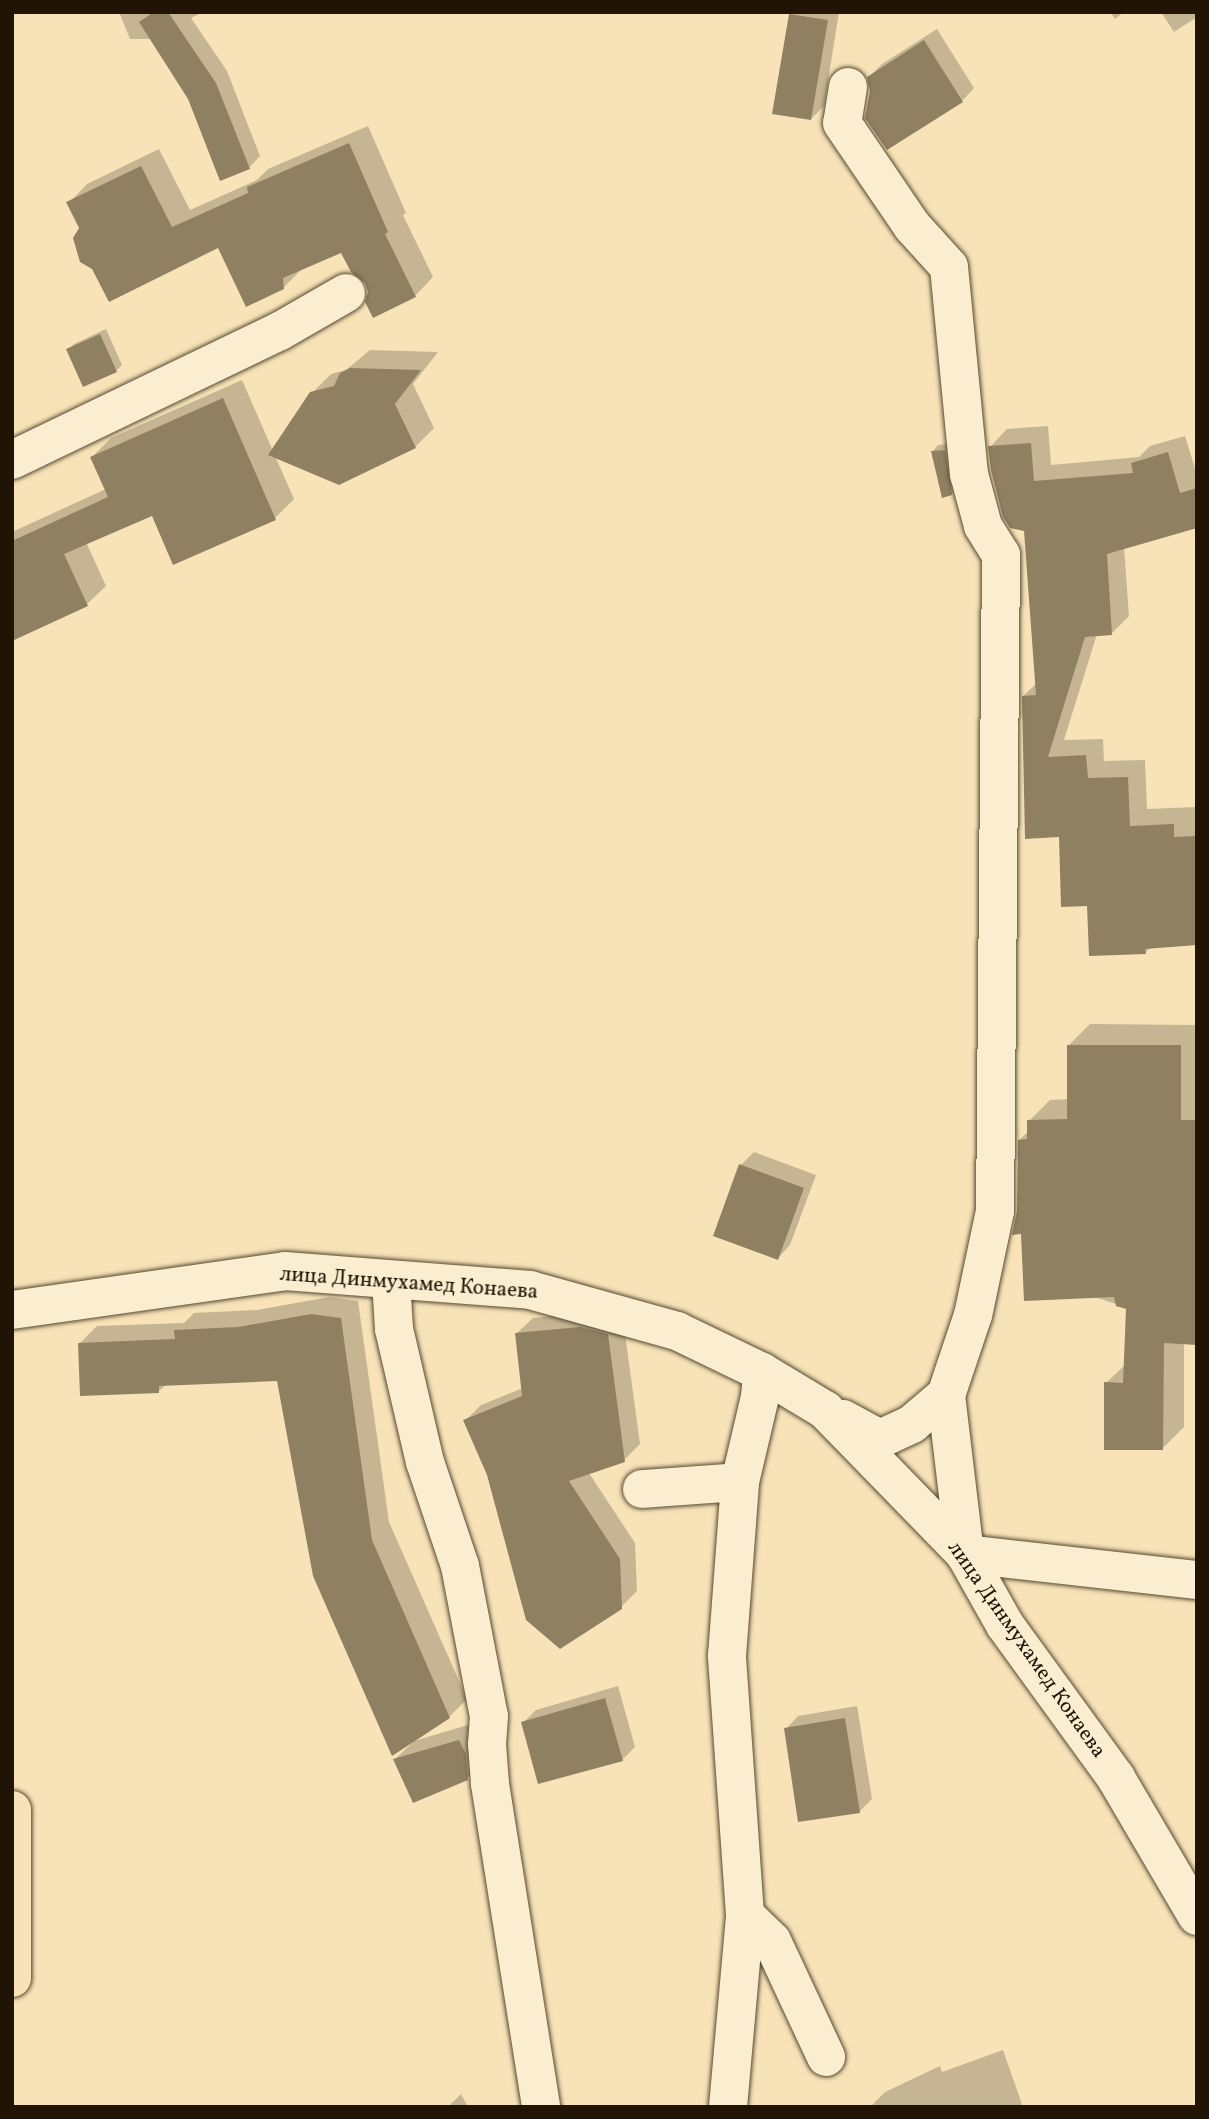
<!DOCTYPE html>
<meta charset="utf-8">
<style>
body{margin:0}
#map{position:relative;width:1209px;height:2119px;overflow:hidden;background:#f7e3b7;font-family:Vollkorn,serif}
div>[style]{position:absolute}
.shadow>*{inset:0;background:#0003}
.building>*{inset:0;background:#908062}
.roads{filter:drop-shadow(0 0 2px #564832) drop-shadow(0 0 2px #564832)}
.minor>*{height:38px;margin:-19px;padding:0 19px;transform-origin:19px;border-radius:19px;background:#faedd0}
.primary>*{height:38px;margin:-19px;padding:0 19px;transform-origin:19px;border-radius:19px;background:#f7e3b7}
span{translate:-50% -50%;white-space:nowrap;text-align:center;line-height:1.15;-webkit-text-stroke:5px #faedd0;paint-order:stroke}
.street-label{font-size:21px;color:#211405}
.frame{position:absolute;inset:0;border:14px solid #211405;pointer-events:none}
</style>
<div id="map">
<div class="shadow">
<i style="clip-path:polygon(119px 12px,203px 12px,191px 18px,227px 71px,260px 156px,249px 168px,190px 98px,152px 39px,130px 39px)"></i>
<i style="clip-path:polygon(793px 12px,839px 12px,824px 106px,811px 119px,790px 15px)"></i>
<i style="clip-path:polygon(1110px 12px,1124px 12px,1115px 19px)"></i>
<i style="clip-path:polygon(1161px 12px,1197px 12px,1197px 17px,1174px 32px)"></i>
<i style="clip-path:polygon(937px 29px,974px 88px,962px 101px,871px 91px,869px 77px,882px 64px)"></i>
<i style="clip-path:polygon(368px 126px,406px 213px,403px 215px,433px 277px,415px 296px,370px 292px,367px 282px,342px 250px,302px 269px,283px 288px,219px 245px,81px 228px,69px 203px,87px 184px,159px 149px,190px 210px,257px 180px,268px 169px)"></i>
<i style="clip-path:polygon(106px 329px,122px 365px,116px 371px,68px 350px,74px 344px)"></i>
<i style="clip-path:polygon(370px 350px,438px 352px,413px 384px,434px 428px,415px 447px,275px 456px,294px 499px,275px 518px,153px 514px,86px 542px,106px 586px,87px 604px,12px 639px,12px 532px,106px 489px,92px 457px,111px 438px,242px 380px,273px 451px,312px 393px,331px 374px,346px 370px)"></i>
<i style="clip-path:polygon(1048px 426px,1051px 465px,1139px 457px,1150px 446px,1185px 436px,1197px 475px,1197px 526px,1124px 547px,1129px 616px,1111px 634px,1097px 634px,1064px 740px,1103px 739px,1104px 761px,1145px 760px,1147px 809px,1197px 807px,1197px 943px,1151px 947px,1145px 953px,1061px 836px,1023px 696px,1037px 683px,1026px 530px,990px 447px,1007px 429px)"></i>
<i style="clip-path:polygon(950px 444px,957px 488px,951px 494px,933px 451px,938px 445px)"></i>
<i style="clip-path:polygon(1090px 1024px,1197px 1025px,1197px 1343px,1184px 1343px,1184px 1427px,1163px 1448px,1106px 1383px,1126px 1364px,1128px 1308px,1092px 1296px,1023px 1233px,1019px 1211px,1019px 1140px,1029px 1131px,1029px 1121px,1050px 1100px,1069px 1099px,1069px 1045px)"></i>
<i style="clip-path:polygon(754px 1152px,816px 1175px,790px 1245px,778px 1258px,741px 1165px)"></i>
<i style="clip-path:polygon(329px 1297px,358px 1301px,389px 1522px,467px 1699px,449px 1717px,414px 1741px,478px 1722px,486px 1759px,467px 1778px,395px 1759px,412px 1743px,278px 1379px,167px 1384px,159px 1391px,79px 1344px,97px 1326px,184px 1323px,194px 1313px,257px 1310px)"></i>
<i style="clip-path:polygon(596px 1312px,623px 1319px,640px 1444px,624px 1460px,589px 1473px,635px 1543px,637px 1591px,621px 1607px,488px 1474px,465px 1421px,481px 1405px,523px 1388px,517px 1333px,533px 1318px)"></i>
<i style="clip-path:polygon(618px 1686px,635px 1747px,622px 1760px,523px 1723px,536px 1710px)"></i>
<i style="clip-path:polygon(857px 1706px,872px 1799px,859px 1812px,786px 1729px,798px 1716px)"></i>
<i style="clip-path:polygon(1003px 2050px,1023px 2107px,870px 2107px,885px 2092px,940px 2066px,942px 2072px)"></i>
<i style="clip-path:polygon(461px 2094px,468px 2107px,449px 2107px,450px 2105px)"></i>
</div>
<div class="building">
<i style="clip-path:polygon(154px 12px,168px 12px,216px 83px,250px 169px,220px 181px,188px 99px,139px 22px)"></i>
<i style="clip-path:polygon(789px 14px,828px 20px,811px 120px,772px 114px)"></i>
<i style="clip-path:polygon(924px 40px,963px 102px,887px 150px,865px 118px,870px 91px,867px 77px)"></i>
<i style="clip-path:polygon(349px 143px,388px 232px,385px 234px,416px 297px,373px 318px,365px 302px,368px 292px,365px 283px,351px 272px,341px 253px,283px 278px,284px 289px,246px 307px,218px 248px,109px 302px,92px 269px,80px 262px,73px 238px,79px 228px,66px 202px,141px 166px,172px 227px,248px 193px,247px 187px)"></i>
<i style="clip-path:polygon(100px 334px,117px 372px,83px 387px,66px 349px)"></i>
<i style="clip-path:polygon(350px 368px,421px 370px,395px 404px,416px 448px,339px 485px,268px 455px,310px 392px,334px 386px,340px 373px)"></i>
<i style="clip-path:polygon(223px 398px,276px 520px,173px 565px,152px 516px,64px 554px,88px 606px,12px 641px,12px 541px,108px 497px,90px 457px)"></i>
<i style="clip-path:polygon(1031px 443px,1034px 481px,1133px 473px,1131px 463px,1168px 452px,1180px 493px,1197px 488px,1197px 528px,1107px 554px,1112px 635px,1085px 637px,1048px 757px,1086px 755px,1088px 778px,1128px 777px,1130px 826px,1174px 824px,1174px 837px,1197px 836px,1197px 945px,1145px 949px,1146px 954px,1089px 956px,1087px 906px,1061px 907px,1059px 837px,1025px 839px,1022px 696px,1036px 695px,1024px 531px,1010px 528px,1003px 517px,991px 470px,988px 446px)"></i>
<i style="clip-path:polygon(945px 450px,952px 495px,942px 498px,931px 451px)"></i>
<i style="clip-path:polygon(1067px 1045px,1181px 1045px,1181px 1120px,1197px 1120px,1197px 1345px,1164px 1343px,1163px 1450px,1104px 1450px,1104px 1382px,1123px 1383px,1126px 1309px,1116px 1306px,1114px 1297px,1024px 1301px,1021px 1234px,1012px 1235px,1017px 1211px,1018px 1140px,1027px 1139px,1027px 1120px,1067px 1119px)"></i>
<i style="clip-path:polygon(739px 1164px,804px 1188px,778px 1260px,713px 1236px)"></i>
<i style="clip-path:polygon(311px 1314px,341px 1318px,372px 1540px,450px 1718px,392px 1756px,313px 1576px,277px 1381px,159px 1386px,159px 1393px,80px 1396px,78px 1343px,175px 1339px,174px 1330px,238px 1327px)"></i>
<i style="clip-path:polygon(580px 1327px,608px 1334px,625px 1462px,569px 1481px,620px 1559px,622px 1609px,560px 1649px,526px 1620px,487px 1475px,463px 1420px,522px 1396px,515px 1333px)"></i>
<i style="clip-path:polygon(605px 1698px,623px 1761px,538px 1784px,521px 1722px)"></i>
<i style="clip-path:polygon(845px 1718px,860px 1813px,798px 1822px,784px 1728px)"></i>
<i style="clip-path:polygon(459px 1740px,466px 1754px,468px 1780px,413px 1803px,393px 1759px)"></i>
</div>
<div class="roads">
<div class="minor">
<i style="left:848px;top:87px;width:36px;rotate:99deg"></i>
<i style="left:842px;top:123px;width:125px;rotate:55.8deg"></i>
<i style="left:912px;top:226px;width:55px;rotate:47.9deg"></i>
<i style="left:949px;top:267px;width:208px;rotate:84.5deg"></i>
<i style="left:969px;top:474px;width:54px;rotate:74.9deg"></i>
<i style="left:983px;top:526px;width:34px;rotate:58deg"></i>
<i style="left:1001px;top:555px;width:656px;rotate:90.52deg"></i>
<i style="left:995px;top:1211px;width:106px;rotate:101.9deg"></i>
<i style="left:973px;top:1315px;width:84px;rotate:108.6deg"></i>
<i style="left:946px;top:1395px;width:160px;rotate:83.2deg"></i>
<i style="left:965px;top:1554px;width:233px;rotate:6.4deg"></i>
<i style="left:12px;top:460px;width:297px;rotate:-25.7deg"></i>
<i style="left:280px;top:331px;width:76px;rotate:-29.9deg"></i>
<i style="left:391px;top:1280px;width:49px;rotate:86.5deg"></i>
<i style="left:394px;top:1329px;width:137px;rotate:76.9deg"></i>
<i style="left:425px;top:1462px;width:110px;rotate:71.4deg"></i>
<i style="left:460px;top:1566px;width:153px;rotate:79.1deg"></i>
<i style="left:489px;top:1716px;width:28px;rotate:94deg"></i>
<i style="left:487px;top:1744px;width:40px;rotate:85.7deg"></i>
<i style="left:490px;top:1784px;width:327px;rotate:81deg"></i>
<i style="left:12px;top:1310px;width:276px;rotate:-8.1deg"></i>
<i style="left:285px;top:1271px;width:246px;rotate:4.4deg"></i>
<i style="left:530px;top:1290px;width:153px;rotate:15.6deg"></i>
<i style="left:677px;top:1331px;width:94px;rotate:25.8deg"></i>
<i style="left:762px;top:1372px;width:74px;rotate:31.1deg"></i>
<i style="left:825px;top:1410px;width:201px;rotate:45.8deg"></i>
<i style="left:965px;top:1554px;width:81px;rotate:60.6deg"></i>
<i style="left:1005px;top:1625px;width:189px;rotate:54deg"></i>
<i style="left:1116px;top:1778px;width:160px;rotate:59.6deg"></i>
<i style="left:843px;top:1419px;width:42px;rotate:28.4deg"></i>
<i style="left:880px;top:1439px;width:35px;rotate:-25deg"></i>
<i style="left:912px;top:1424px;width:45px;rotate:-40.5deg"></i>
<i style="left:642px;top:1489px;width:98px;rotate:-4.1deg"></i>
<i style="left:745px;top:1915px;width:37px;rotate:44deg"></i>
<i style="left:772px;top:1941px;width:128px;rotate:65deg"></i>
<i style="left:728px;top:2107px;width:193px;rotate:-84.9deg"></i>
<i style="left:745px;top:1915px;width:260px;rotate:-94deg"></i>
<i style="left:727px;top:1656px;width:174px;rotate:-85.7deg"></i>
<i style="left:740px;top:1482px;width:87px;rotate:-76.8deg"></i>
<i style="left:760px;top:1397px;width:25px;rotate:-85deg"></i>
</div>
<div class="primary">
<i style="left:12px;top:1810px;width:168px;rotate:90deg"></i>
</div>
</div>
<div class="street-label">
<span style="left:409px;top:1284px;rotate:4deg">лица Динмухамед Конаева</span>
<span style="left:1026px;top:1650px;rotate:55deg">лица Динмухамед Конаева</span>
</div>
<div class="frame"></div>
</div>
